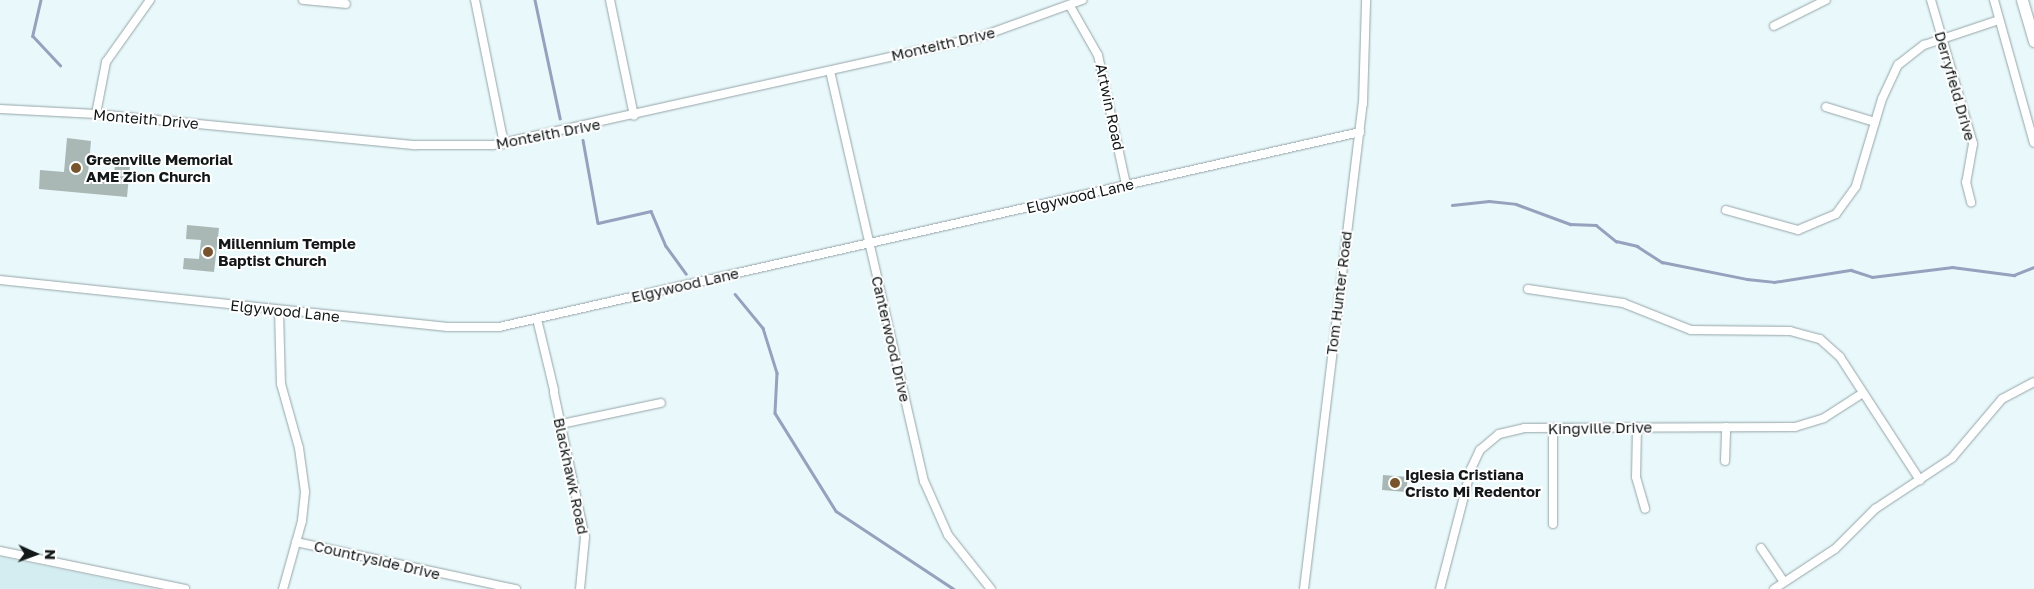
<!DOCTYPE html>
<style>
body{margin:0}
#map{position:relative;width:2034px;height:589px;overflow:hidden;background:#e8f8fb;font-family:"Golos Text",sans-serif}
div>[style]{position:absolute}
.built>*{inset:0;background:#d4edf1}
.stream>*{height:2.5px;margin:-1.25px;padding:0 1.25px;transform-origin:1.25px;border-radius:1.25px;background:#95a1bd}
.building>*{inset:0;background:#a9b8b5}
.roads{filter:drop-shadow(0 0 1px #95a4a7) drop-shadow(0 0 1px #95a4a7)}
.minor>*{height:8px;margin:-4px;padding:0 4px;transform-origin:4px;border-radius:4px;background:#fff}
.highway>*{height:11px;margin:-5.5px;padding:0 5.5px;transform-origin:5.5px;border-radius:5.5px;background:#fff}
.dots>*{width:14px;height:14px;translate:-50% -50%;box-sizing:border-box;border:2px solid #fff;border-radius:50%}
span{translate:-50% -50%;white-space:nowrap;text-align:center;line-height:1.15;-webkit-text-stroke:4px #fff;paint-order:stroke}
.street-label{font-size:15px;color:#121718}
.poi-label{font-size:15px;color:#121718;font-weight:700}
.left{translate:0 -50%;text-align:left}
.north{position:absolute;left:10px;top:529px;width:50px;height:50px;-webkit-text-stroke:4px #fff;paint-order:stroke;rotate:92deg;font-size:14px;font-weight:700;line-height:20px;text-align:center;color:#121718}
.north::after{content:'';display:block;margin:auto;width:18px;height:22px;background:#121718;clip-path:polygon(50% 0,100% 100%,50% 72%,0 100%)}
</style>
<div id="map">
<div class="built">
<i style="clip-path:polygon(0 557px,99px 577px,157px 589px,0 589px)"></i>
</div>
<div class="stream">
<i style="left:41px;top:0;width:37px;rotate:103deg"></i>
<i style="left:33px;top:36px;width:40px;rotate:47deg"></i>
<i style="left:535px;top:0;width:121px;rotate:78deg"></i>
<i style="left:583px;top:140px;width:84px;rotate:79.8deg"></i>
<i style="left:598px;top:223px;width:54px;rotate:-12.8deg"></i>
<i style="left:651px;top:211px;width:38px;rotate:67deg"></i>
<i style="left:666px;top:246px;width:34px;rotate:54deg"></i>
<i style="left:1452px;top:205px;width:37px;rotate:-6deg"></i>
<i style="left:1489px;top:201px;width:27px;rotate:6deg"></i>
<i style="left:1516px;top:204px;width:58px;rotate:20.3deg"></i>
<i style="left:1570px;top:224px;width:26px;rotate:2deg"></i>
<i style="left:1596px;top:225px;width:26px;rotate:39deg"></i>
<i style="left:1616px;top:241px;width:22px;rotate:13deg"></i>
<i style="left:1637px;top:246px;width:30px;rotate:33deg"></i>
<i style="left:1662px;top:262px;width:87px;rotate:11.3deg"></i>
<i style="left:1747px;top:279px;width:27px;rotate:6deg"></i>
<i style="left:1774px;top:282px;width:78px;rotate:-8.9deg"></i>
<i style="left:1851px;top:270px;width:22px;rotate:18deg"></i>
<i style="left:1872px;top:277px;width:81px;rotate:-7.1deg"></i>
<i style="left:1952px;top:267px;width:63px;rotate:7.4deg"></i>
<i style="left:2014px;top:275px;width:22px;rotate:-22deg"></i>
<i style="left:735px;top:294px;width:44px;rotate:50.5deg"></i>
<i style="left:763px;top:328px;width:47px;rotate:72.7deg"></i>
<i style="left:777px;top:373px;width:40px;rotate:92.9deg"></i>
<i style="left:775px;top:413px;width:115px;rotate:58.1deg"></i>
<i style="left:836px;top:511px;width:141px;rotate:33.5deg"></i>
</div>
<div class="building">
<i style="clip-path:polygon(67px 138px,91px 141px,88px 174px,114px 176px,115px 164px,130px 166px,127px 197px,39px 189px,40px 170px,64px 172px)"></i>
<i style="clip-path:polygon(187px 225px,219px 228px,214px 272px,183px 269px,184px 258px,199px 259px,201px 240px,186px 239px)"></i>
<i style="clip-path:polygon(1383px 475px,1408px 477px,1406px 492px,1382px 490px)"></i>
</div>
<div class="roads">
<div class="minor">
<i style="left:303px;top:0;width:43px;rotate:5.3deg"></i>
<i style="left:475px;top:0;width:147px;rotate:78.6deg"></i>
<i style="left:610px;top:0;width:118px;rotate:78.3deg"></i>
<i style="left:1931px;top:0;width:150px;rotate:73.7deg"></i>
<i style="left:1973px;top:144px;width:39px;rotate:100deg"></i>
<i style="left:1966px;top:182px;width:21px;rotate:76deg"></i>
<i style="left:1994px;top:0;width:148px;rotate:74.4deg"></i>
<i style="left:1070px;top:6px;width:56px;rotate:60.3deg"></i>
<i style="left:1098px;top:55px;width:133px;rotate:77.8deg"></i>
<i style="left:1774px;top:26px;width:58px;rotate:-26.6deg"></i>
<i style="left:830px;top:71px;width:421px;rotate:77.1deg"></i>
<i style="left:924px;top:481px;width:59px;rotate:66deg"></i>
<i style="left:948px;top:535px;width:69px;rotate:51.5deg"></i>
<i style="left:1826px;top:107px;width:51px;rotate:17deg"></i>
<i style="left:0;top:109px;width:96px;rotate:3deg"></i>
<i style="left:96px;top:114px;width:321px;rotate:5.6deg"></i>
<i style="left:415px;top:145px;width:78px"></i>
<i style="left:493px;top:145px;width:499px;rotate:-12.5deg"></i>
<i style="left:980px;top:37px;width:109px;rotate:-19.9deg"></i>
<i style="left:96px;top:114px;width:53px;rotate:-79.1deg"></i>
<i style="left:106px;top:62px;width:76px;rotate:-54.6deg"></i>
<i style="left:1726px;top:210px;width:75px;rotate:15.5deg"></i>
<i style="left:1798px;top:230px;width:41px;rotate:-22.8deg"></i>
<i style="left:1836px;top:214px;width:34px;rotate:-54deg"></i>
<i style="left:1856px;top:186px;width:91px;rotate:-73.4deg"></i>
<i style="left:1882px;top:99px;width:38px;rotate:-65deg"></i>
<i style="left:1898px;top:65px;width:33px;rotate:-38deg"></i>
<i style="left:1924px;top:45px;width:79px;rotate:-18.4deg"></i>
<i style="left:0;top:280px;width:450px;rotate:6deg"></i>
<i style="left:448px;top:327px;width:51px"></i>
<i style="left:499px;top:327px;width:883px;rotate:-12.76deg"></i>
<i style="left:1528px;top:289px;width:96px;rotate:8.4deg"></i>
<i style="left:1623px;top:303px;width:73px;rotate:21.7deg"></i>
<i style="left:1691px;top:330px;width:99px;rotate:0.6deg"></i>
<i style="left:1790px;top:331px;width:31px;rotate:15deg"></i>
<i style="left:1820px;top:339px;width:27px;rotate:42deg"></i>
<i style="left:1840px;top:357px;width:147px;rotate:57deg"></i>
<i style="left:279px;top:310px;width:74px;rotate:88.5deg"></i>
<i style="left:281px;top:384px;width:66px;rotate:74.3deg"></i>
<i style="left:299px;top:448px;width:44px;rotate:82.2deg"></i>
<i style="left:305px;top:492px;width:29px;rotate:96deg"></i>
<i style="left:302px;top:521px;width:71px;rotate:105.6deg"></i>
<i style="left:537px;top:319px;width:73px;rotate:76.5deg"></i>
<i style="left:554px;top:393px;width:147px;rotate:77.9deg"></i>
<i style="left:585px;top:537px;width:52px;rotate:95.5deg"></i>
<i style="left:561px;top:424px;width:102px;rotate:-11.9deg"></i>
<i style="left:1637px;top:427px;width:50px;rotate:91.1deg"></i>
<i style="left:1636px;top:477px;width:33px;rotate:74deg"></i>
<i style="left:1553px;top:429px;width:95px;rotate:90deg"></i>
<i style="left:1725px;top:461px;width:34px;rotate:-88deg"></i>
<i style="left:296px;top:542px;width:225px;rotate:12.1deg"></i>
<i style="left:1761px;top:548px;width:41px;rotate:55.9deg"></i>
<i style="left:0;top:551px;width:189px;rotate:11.6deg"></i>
<i style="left:1304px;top:589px;width:489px;rotate:-83.1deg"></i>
<i style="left:1363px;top:104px;width:104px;rotate:-88.3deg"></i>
<i style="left:1440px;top:589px;width:124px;rotate:-75.5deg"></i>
<i style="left:1471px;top:469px;width:21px;rotate:-65deg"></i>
<i style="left:1480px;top:450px;width:25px;rotate:-40deg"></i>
<i style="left:1499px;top:434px;width:26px;rotate:-13deg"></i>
<i style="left:1524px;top:428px;width:271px;rotate:-0.2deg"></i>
<i style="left:1795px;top:427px;width:30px;rotate:-17deg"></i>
<i style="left:1824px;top:418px;width:46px;rotate:-32.7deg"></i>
<i style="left:1774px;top:589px;width:73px;rotate:-33.3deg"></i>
<i style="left:1835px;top:549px;width:57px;rotate:-45deg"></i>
<i style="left:1875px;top:509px;width:92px;rotate:-33.5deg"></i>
<i style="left:1952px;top:458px;width:77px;rotate:-49.7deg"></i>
<i style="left:2002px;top:399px;width:36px;rotate:-28deg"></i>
</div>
<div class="highway">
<i style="left:2022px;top:0;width:43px;rotate:73.7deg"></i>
</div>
</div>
<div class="dots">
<i style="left:76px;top:168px;background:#77542d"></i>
<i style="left:208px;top:252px;background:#77542d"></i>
<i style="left:1395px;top:483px;background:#77542d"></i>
</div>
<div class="street-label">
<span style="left:943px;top:44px;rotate:-13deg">Monteith Drive</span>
<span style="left:1955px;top:86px;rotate:74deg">Derryfield Drive</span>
<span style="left:1110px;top:107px;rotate:78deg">Artwin Road</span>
<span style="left:146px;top:119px;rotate:5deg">Monteith Drive</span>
<span style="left:548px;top:134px;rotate:-11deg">Monteith Drive</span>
<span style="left:1080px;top:196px;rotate:-13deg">Elgywood Lane</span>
<span style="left:685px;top:285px;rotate:-13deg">Elgywood Lane</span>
<span style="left:1339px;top:293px;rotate:-83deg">Tom Hunter Road</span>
<span style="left:285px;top:311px;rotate:6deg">Elgywood Lane</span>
<span style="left:891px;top:339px;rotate:77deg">Canterwood Drive</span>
<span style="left:1600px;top:428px;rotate:-1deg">Kingville Drive</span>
<span style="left:571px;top:476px;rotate:78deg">Blackhawk Road</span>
<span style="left:377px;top:560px;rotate:13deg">Countryside Drive</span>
</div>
<div class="poi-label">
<span class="left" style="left:86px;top:168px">Greenville Memorial<br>AME Zion Church</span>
<span class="left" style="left:218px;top:252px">Millennium Temple<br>Baptist Church</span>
<span class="left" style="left:1405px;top:483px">Iglesia Cristiana<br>Cristo Mi Redentor</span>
</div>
<div class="north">N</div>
</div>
